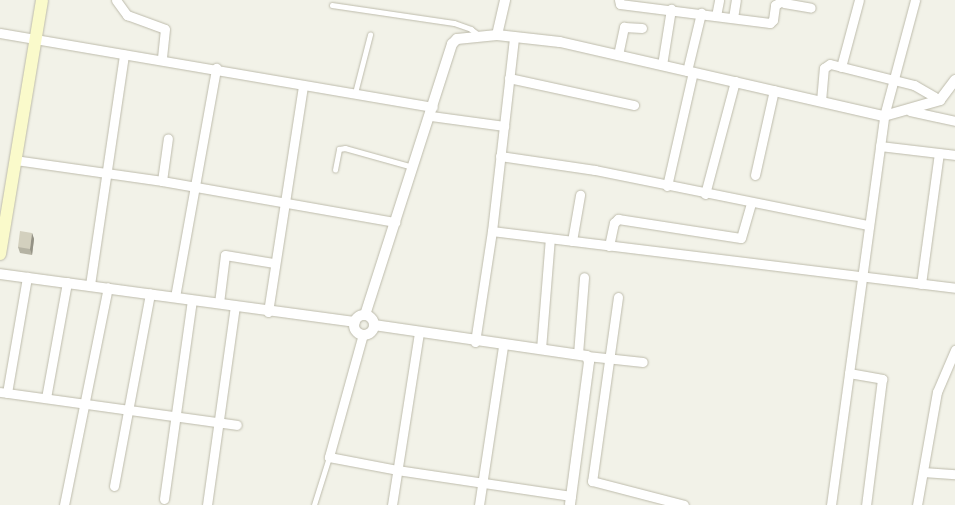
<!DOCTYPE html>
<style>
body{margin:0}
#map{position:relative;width:955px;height:505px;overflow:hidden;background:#f2f2e8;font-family:"PT Sans",sans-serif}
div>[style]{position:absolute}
.roads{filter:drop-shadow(0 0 1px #bdbbab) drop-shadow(0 0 1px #bdbbab)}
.service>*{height:4.5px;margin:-2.25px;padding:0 2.25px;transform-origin:2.25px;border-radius:2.25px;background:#fff}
.minor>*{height:9px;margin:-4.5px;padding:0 4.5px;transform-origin:4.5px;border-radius:4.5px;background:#fff}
.tertiary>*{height:10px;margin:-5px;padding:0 5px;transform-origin:5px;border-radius:5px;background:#fff}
.tertiary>.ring{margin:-5px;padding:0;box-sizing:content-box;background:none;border:10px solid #fff;border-radius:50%}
.secondary>*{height:12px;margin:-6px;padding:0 6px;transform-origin:6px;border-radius:6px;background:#fafacb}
.wall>*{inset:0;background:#b5b3a3}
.shaded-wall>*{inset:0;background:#949285}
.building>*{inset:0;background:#d3d0be}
span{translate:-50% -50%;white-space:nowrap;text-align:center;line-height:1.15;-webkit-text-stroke:4.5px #fff;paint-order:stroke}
</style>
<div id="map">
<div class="roads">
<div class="service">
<i style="left:332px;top:5px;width:123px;rotate:8.4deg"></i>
<i style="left:454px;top:23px;width:18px;rotate:19deg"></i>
<i style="left:471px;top:29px;width:10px;rotate:37deg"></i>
<i style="left:355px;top:93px;width:60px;rotate:-75.5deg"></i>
<i style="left:335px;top:170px;width:21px;rotate:-79deg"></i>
<i style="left:339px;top:149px;width:6px;rotate:-9deg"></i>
<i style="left:345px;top:148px;width:71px;rotate:15.6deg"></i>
<i style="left:314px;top:505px;width:50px;rotate:-72.6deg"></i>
</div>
<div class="minor">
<i style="left:116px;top:0;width:19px;rotate:54deg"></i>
<i style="left:127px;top:15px;width:40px;rotate:20.2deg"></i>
<i style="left:165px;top:29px;width:30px;rotate:96deg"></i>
<i style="left:619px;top:0;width:4px;rotate:76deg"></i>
<i style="left:620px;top:4px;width:151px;rotate:7.2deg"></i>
<i style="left:770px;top:23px;width:4px;rotate:-45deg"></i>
<i style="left:773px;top:20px;width:15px;rotate:-82deg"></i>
<i style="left:775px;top:5px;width:10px;rotate:-29deg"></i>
<i style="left:784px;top:3px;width:27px;rotate:10deg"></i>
<i style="left:716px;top:16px;width:16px;rotate:-79deg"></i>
<i style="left:733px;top:18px;width:18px;rotate:-81deg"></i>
<i style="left:0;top:33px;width:439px;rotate:9.7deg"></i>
<i style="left:618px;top:55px;width:29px;rotate:-78deg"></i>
<i style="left:624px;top:27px;width:18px;rotate:3deg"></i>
<i style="left:662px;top:65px;width:57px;rotate:-80.9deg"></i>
<i style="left:841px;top:67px;width:69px;rotate:-75deg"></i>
<i style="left:687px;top:71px;width:60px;rotate:-76.4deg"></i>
<i style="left:509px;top:78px;width:128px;rotate:12.2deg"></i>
<i style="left:821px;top:101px;width:33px;rotate:-85deg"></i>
<i style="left:824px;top:68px;width:7px;rotate:-34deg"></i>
<i style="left:830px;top:64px;width:87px;rotate:14deg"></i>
<i style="left:914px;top:85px;width:30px;rotate:30deg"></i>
<i style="left:910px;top:111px;width:46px;rotate:12.5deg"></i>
<i style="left:431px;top:116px;width:74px;rotate:7.8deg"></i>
<i style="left:880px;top:146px;width:76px;rotate:6.8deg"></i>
<i style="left:500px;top:156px;width:96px;rotate:8.4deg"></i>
<i style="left:595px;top:170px;width:278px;rotate:11.4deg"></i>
<i style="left:15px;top:160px;width:148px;rotate:8.1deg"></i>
<i style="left:162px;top:181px;width:237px;rotate:10deg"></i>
<i style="left:755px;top:175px;width:87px;rotate:-77.4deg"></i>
<i style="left:162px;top:181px;width:43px;rotate:-82.1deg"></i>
<i style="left:667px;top:186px;width:117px;rotate:-77.2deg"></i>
<i style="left:705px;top:194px;width:117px;rotate:-75.1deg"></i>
<i style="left:492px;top:231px;width:466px;rotate:7deg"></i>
<i style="left:572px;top:241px;width:47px;rotate:-80.1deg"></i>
<i style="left:609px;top:246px;width:24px;rotate:-78deg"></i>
<i style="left:614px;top:223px;width:6px;rotate:-45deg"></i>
<i style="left:618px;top:219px;width:124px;rotate:8.8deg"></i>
<i style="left:741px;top:238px;width:36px;rotate:-74deg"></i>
<i style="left:921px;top:284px;width:132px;rotate:-82.2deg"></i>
<i style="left:90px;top:285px;width:233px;rotate:-81.6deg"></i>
<i style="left:175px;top:297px;width:233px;rotate:-79.8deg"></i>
<i style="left:618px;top:297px;width:186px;rotate:98deg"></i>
<i style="left:592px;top:481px;width:95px;rotate:14.6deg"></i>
<i style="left:219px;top:303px;width:48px;rotate:-82.9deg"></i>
<i style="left:225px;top:255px;width:50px;rotate:9.3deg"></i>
<i style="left:268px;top:312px;width:229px;rotate:-81.2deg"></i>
<i style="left:363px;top:334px;width:128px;rotate:105.5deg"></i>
<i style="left:329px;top:457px;width:69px;rotate:10.8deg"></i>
<i style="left:397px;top:470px;width:176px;rotate:8.5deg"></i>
<i style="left:475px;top:342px;width:112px;rotate:-81.3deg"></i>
<i style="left:492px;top:231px;width:195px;rotate:-83.5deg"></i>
<i style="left:541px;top:349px;width:111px;rotate:-85.4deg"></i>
<i style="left:578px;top:354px;width:77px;rotate:-85.5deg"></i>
<i style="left:587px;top:356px;width:56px;rotate:6.1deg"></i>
<i style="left:849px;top:373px;width:34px;rotate:10deg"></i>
<i style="left:882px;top:379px;width:127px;rotate:97.2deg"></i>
<i style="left:0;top:392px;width:239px;rotate:7.9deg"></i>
<i style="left:7px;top:393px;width:118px;rotate:-80.2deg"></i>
<i style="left:46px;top:398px;width:118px;rotate:-79.7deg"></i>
<i style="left:923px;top:472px;width:32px;rotate:4deg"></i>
<i style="left:114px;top:486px;width:196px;rotate:-79.4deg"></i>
<i style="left:164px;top:499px;width:201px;rotate:-82deg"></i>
<i style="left:64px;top:505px;width:222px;rotate:-78.6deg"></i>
<i style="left:207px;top:505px;width:201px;rotate:-82deg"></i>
<i style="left:392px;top:505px;width:175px;rotate:-81.1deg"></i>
<i style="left:479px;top:505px;width:161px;rotate:-81.4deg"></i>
<i style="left:831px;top:505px;width:393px;rotate:-82.2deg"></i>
<i style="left:884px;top:116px;width:120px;rotate:-75deg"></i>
<i style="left:917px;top:505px;width:115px;rotate:-80deg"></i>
<i style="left:937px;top:392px;width:46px;rotate:-66.8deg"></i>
</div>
<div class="tertiary">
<i style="left:497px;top:35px;width:36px;rotate:-77deg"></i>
<i style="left:0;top:274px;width:358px;rotate:7.7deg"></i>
<i style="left:365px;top:315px;width:285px;rotate:-72.2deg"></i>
<i style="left:452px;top:44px;width:7px;rotate:-45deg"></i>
<i style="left:457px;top:39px;width:40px;rotate:-5.7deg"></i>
<i style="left:497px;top:35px;width:63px;rotate:6.3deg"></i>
<i style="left:560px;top:42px;width:332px;rotate:12.9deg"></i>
<i style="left:884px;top:116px;width:58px;rotate:-15.9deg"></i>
<i style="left:940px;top:100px;width:25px;rotate:-53deg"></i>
<i class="ring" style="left:354px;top:315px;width:10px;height:10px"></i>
<i style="left:374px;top:325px;width:215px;rotate:8.3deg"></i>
<i style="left:587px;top:356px;width:6px;rotate:72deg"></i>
<i style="left:589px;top:362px;width:144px;rotate:97.6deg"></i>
</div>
<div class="secondary">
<i style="left:0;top:254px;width:257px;rotate:-80.6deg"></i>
</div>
</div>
<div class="wall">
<i style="clip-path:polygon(32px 233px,34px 239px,32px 255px,20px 253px,18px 247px)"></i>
</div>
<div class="shaded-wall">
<i style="clip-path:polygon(32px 233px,34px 239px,32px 255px,30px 249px)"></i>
</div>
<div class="building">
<i style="clip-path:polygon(20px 231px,32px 233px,30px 249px,18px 247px)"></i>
</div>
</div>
